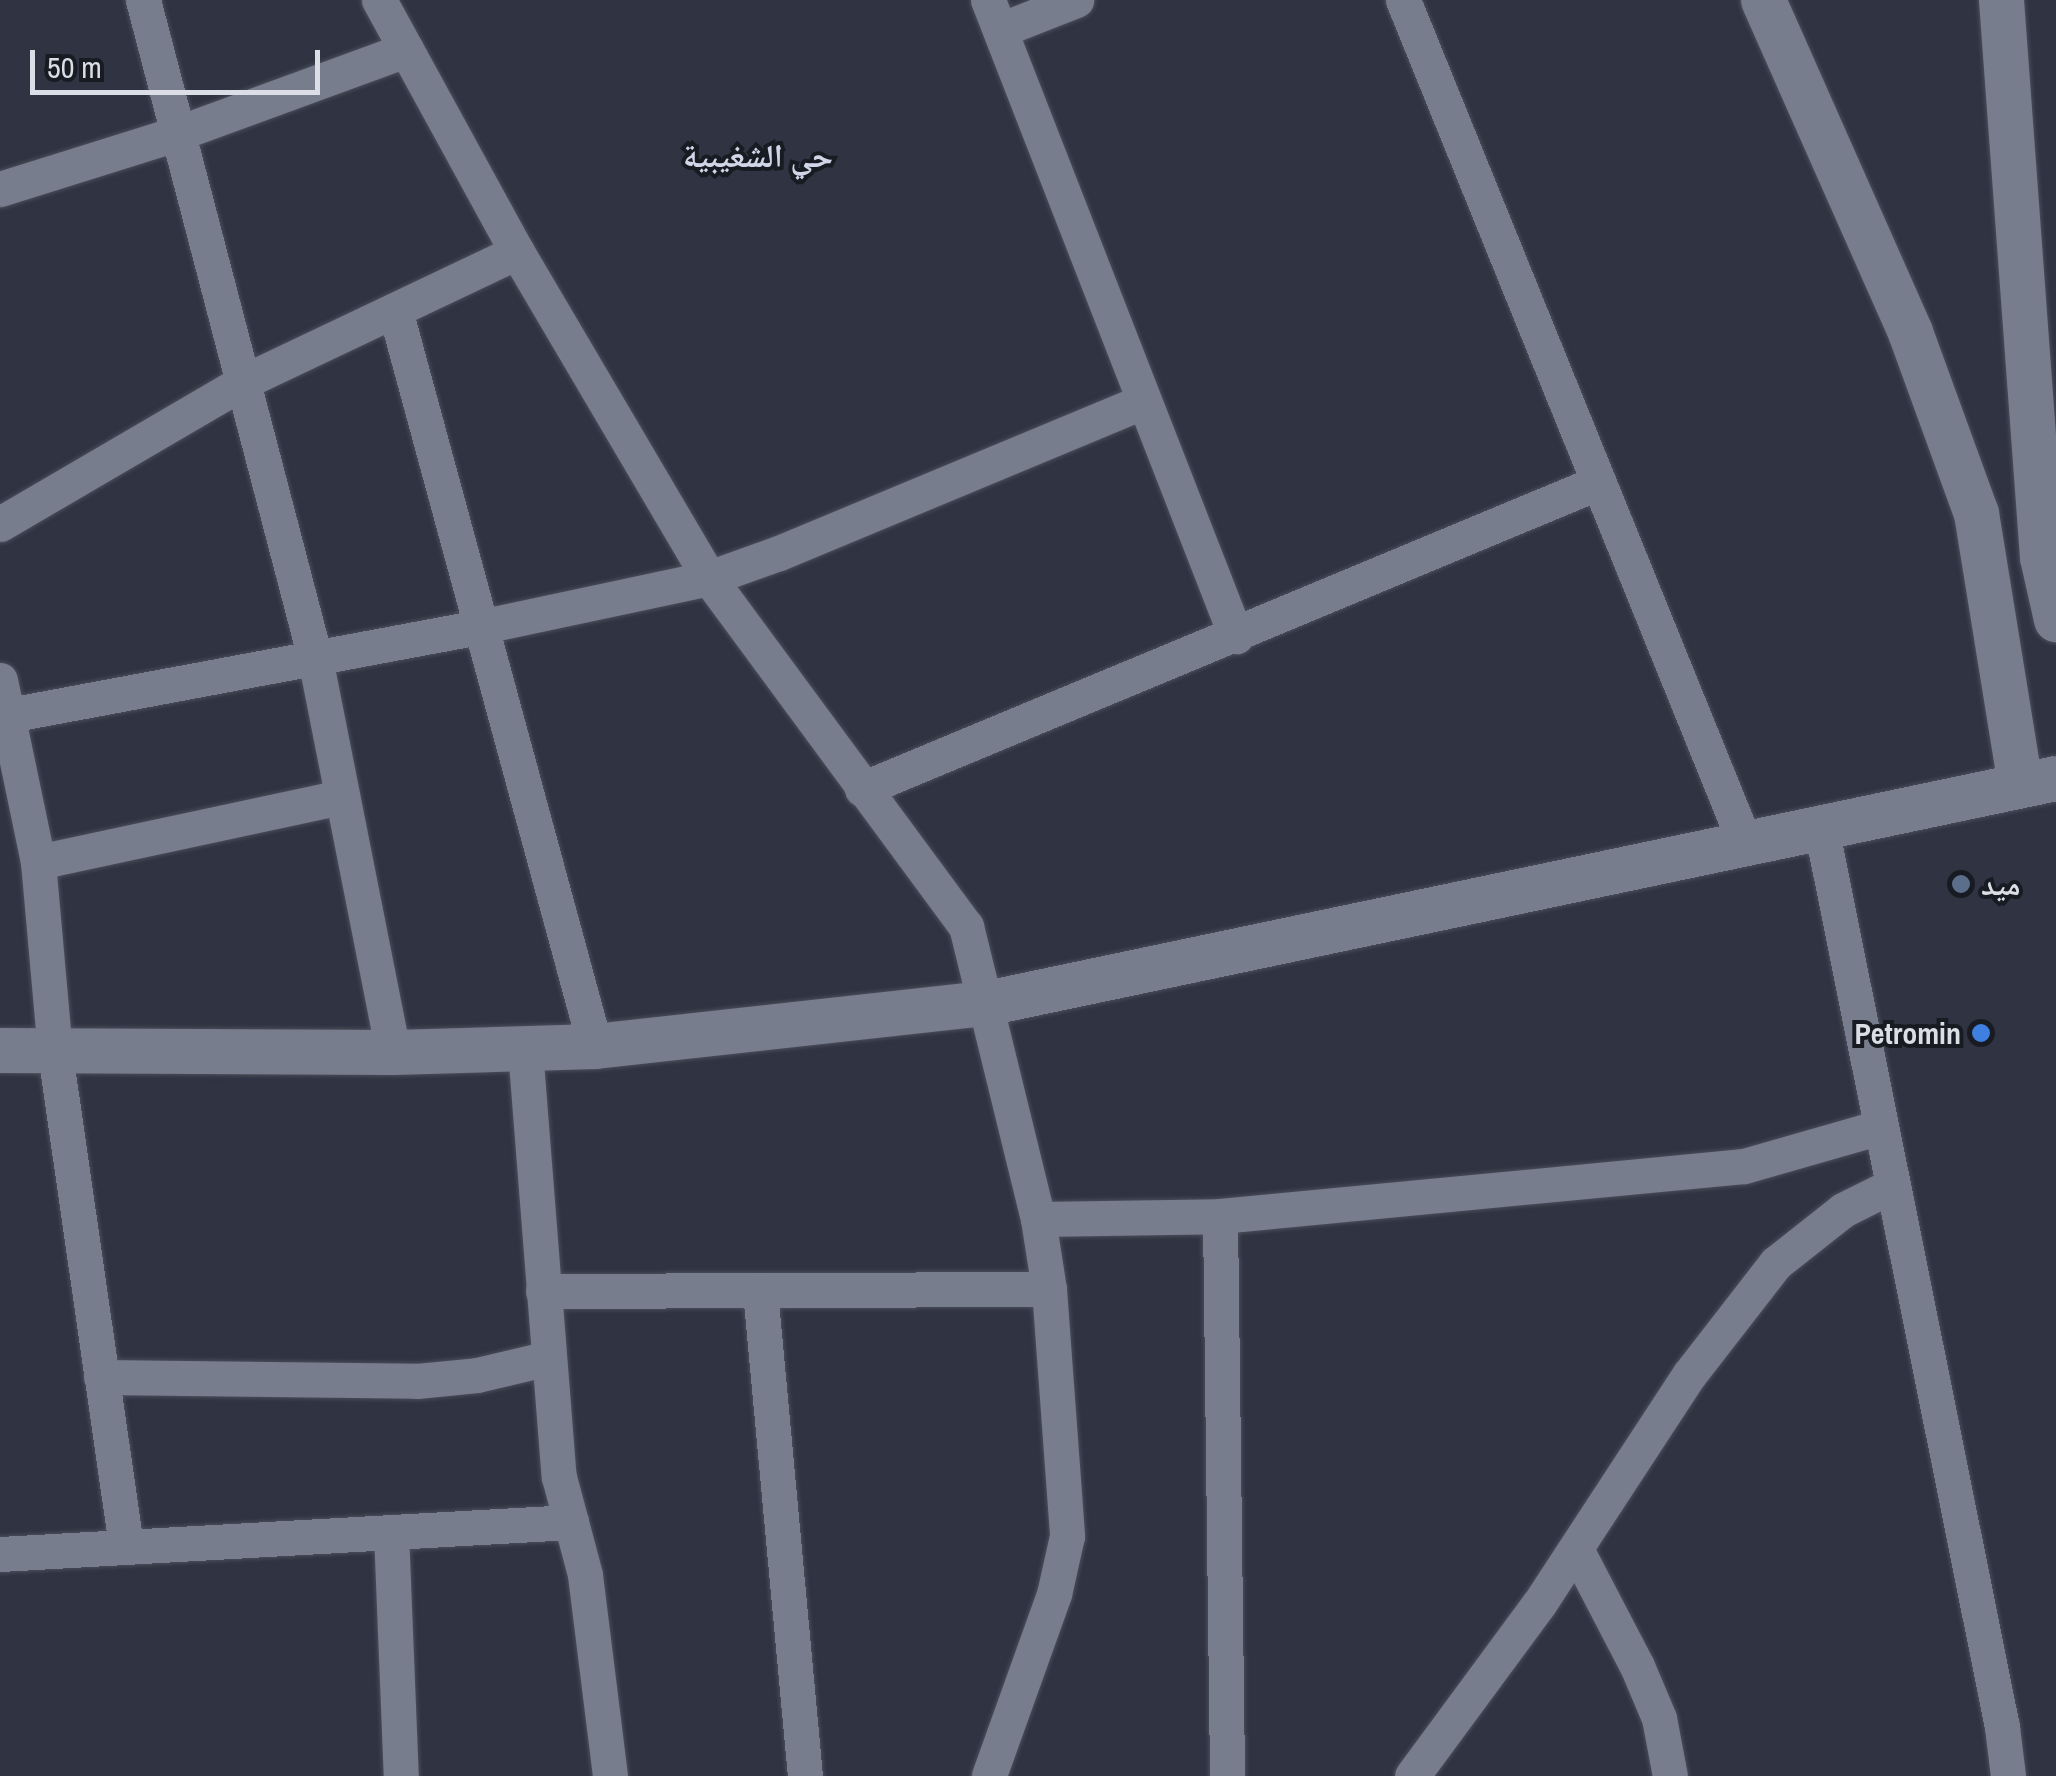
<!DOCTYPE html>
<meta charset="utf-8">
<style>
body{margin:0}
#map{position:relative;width:2056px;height:1776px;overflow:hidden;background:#2f3342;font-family:"Archivo Narrow","Noto Naskh Arabic",sans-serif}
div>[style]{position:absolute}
.roads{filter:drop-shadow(0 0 2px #4a4e5a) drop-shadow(0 0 2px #4a4e5a)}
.minor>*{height:35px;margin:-17.5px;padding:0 17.5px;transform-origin:17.5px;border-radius:17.5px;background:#777d8d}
.tertiary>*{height:45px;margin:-22.5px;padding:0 22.5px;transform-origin:22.5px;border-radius:22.5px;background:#777d8d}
.dots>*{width:28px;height:28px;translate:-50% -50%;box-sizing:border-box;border:5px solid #191b22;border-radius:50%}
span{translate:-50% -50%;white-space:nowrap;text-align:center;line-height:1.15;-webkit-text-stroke:8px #191b22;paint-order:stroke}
.poi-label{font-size:30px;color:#dbdee7;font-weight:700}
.left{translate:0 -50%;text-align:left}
.right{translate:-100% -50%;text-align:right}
.neighbourhood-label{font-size:32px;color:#d0d5e8;font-weight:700}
.scale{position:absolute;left:30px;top:50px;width:290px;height:45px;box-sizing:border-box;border:5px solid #dbdee7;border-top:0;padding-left:12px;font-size:30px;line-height:35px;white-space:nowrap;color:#dbdee7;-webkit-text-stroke:8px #191b22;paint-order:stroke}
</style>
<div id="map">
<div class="roads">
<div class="minor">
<i style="left:143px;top:0;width:680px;rotate:75.35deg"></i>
<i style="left:315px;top:658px;width:402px;rotate:78.8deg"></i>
<i style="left:379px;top:0;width:287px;rotate:61.3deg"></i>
<i style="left:517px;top:252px;width:378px;rotate:59.5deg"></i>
<i style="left:709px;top:578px;width:433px;rotate:53.6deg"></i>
<i style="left:966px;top:926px;width:302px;rotate:76.2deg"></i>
<i style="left:1038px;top:1219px;width:71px;rotate:81.1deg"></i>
<i style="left:1049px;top:1289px;width:248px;rotate:85.8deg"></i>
<i style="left:1067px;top:1536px;width:59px;rotate:102.6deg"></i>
<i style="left:1054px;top:1594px;width:193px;rotate:109.7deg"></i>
<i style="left:988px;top:0;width:683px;rotate:68.7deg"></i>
<i style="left:1403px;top:0;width:910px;rotate:67.92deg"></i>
<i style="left:1000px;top:30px;width:82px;rotate:-21.5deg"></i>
<i style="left:0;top:189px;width:184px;rotate:-17.4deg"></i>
<i style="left:176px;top:134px;width:245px;rotate:-20.1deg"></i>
<i style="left:395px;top:310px;width:763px;rotate:74.8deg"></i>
<i style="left:0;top:524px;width:284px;rotate:-30.3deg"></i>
<i style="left:245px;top:381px;width:301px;rotate:-25.4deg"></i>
<i style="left:0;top:680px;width:186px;rotate:78.2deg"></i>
<i style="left:38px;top:862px;width:192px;rotate:84.9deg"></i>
<i style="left:55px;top:1053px;width:499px;rotate:81.8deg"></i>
<i style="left:9px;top:715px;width:483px;rotate:-10.6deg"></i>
<i style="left:484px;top:626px;width:230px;rotate:-12deg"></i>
<i style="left:709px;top:578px;width:74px;rotate:-19.7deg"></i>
<i style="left:779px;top:553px;width:395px;rotate:-22.6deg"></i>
<i style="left:862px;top:789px;width:798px;rotate:-22.61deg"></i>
<i style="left:1821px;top:827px;width:918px;rotate:78.63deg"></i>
<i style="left:2002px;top:1727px;width:49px;rotate:83deg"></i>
<i style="left:38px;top:862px;width:311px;rotate:-12.1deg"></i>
<i style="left:525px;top:1049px;width:429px;rotate:85.5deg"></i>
<i style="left:559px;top:1477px;width:101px;rotate:75.1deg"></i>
<i style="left:585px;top:1575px;width:203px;rotate:82.9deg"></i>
<i style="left:1220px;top:1216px;width:560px;rotate:89.28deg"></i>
<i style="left:1038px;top:1219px;width:182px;rotate:-0.9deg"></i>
<i style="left:1220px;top:1216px;width:526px;rotate:-5.45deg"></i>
<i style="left:1744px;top:1166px;width:141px;rotate:-16deg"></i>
<i style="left:543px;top:1291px;width:506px;rotate:-0.23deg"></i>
<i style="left:760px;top:1291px;width:487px;rotate:84.7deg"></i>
<i style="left:101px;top:1377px;width:316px;rotate:0.7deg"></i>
<i style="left:417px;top:1381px;width:60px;rotate:-5.7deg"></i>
<i style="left:477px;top:1375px;width:74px;rotate:-13.3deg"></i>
<i style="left:391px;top:1532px;width:244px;rotate:87.7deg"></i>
<i style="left:1576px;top:1549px;width:132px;rotate:62.5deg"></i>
<i style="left:1637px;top:1666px;width:56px;rotate:67.1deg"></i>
<i style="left:1659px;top:1718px;width:59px;rotate:79.3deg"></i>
<i style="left:0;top:1554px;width:572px;rotate:-3.21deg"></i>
<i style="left:1412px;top:1776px;width:214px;rotate:-53.6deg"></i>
<i style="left:1539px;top:1604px;width:274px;rotate:-56.8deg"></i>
<i style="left:1689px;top:1375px;width:142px;rotate:-52.2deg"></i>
<i style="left:1776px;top:1263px;width:85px;rotate:-38.3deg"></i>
<i style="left:1843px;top:1210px;width:54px;rotate:-26.6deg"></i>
</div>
<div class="tertiary">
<i style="left:1763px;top:0;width:363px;rotate:66.1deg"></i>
<i style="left:1910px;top:332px;width:193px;rotate:70deg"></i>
<i style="left:1976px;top:513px;width:275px;rotate:80.8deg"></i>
<i style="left:2001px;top:0;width:559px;rotate:85.79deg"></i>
<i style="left:2042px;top:557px;width:64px;rotate:77.3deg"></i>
<i style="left:0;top:1050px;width:393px;rotate:0.3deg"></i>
<i style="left:393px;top:1052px;width:202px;rotate:-1.7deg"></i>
<i style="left:595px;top:1046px;width:393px;rotate:-6.3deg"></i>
<i style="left:986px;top:1003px;width:1093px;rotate:-11.88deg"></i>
</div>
</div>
<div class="dots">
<i style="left:1961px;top:884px;background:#5c6f8a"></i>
<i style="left:1981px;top:1033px;background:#3f7fe0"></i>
</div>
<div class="poi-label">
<span class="left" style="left:1981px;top:884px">ميد</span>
<span class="right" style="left:1961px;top:1033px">Petromin</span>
</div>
<div class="neighbourhood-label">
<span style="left:758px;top:156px">حي الشغيبية</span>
</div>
<div class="scale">50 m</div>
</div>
